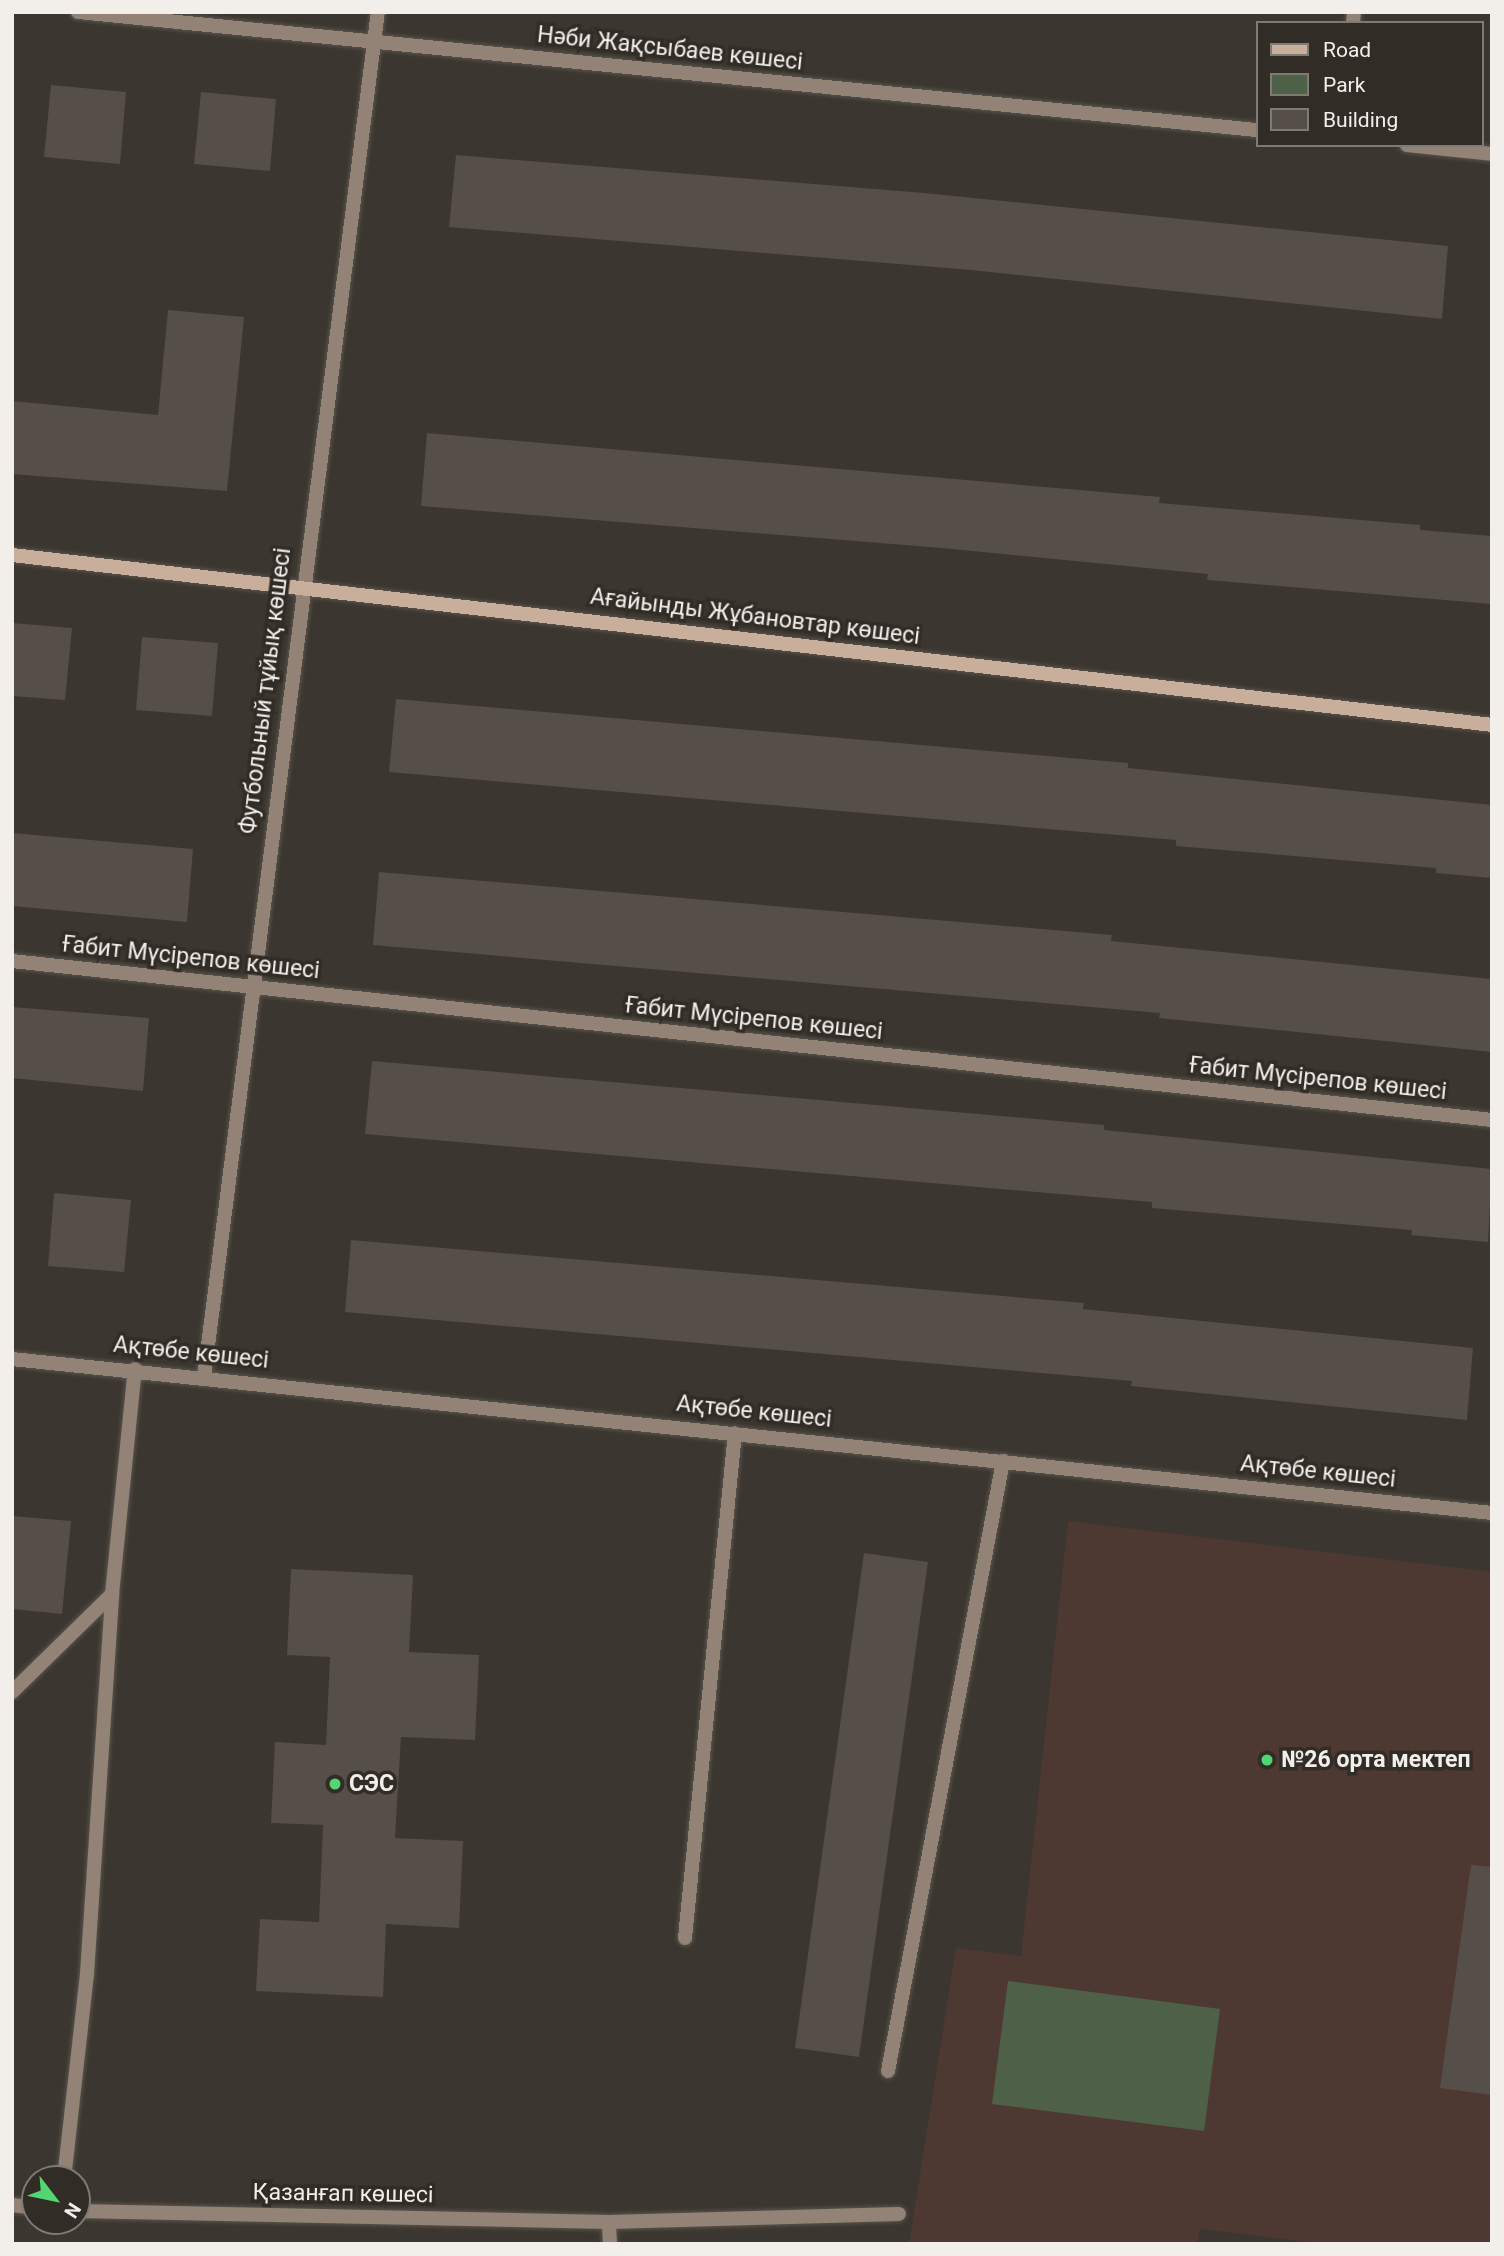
<!DOCTYPE html>
<meta charset="utf-8">
<style>
body{margin:0}
#map{position:relative;width:1504px;height:2256px;overflow:hidden;background:#3b362f;font-family:Roboto,sans-serif}
div>[style]{position:absolute}
.education>*{inset:0;background:#4d3932}
.green>*{inset:0;background:#4f6049}
.building>*{inset:0;background:#564e48}
.roads{filter:drop-shadow(0 0 2px #58544d) drop-shadow(0 0 2px #58544d)}
.lane>*{height:14px;margin:-7px;padding:0 7px;transform-origin:7px;border-radius:7px;background:#938377}
.street>*{height:14px;margin:-7px;padding:0 7px;transform-origin:7px;border-radius:7px;background:#938377}
.secondary>*{height:14px;margin:-7px;padding:0 7px;transform-origin:7px;border-radius:7px;background:#c8ae9b}
.dots>*{width:19px;height:19px;translate:-50% -50%;box-sizing:border-box;border:4px solid #312c25;border-radius:50%}
span{translate:-50% -50%;white-space:nowrap;text-align:center;line-height:1.15;-webkit-text-stroke:7px #312c25;paint-order:stroke}
.street-label{font-size:23px;color:#f2efeb}
.poi-label{font-size:23px;color:#f2efeb;font-weight:700}
.left{translate:0 -50%;text-align:left}
.frame{position:absolute;inset:0;border:14px solid #f2efeb;pointer-events:none}
.legend{position:absolute;left:1256px;top:21px;width:228px;height:126px;box-sizing:border-box;background:#312c25;border:2px solid #7e7a74;margin:0;padding:9px 12px;list-style:none;font-size:21px;color:#f2efeb}
.legend li{display:flex;align-items:center;gap:14px;height:35px}
.legend b{width:35px;border:2px solid #7e7a74}
.north{position:absolute;left:21px;top:2165px;width:70px;height:70px;box-sizing:border-box;background:#312c25;border:2px solid #7e7a74;border-radius:50%;rotate:122deg;font-size:19px;font-weight:700;line-height:28px;text-align:center;color:#f2efeb}
.north::after{content:'';display:block;margin:auto;width:24px;height:32px;background:#53d672;clip-path:polygon(50% 0,100% 100%,50% 72%,0 100%)}
</style>
<div id="map">
<div class="education">
<i style="clip-path:polygon(1068px 1521px,1492px 1572px,1492px 2244px,1322px 2244px,1200px 2229px,1197px 2244px,909px 2244px,956px 1948px,1021px 1956px)"></i>
</div>
<div class="green">
<i style="clip-path:polygon(1008px 1981px,1220px 2009px,1204px 2131px,992px 2104px)"></i>
</div>
<div class="building">
<i style="clip-path:polygon(51px 85px,126px 92px,120px 164px,44px 157px)"></i>
<i style="clip-path:polygon(201px 92px,276px 99px,270px 171px,194px 164px)"></i>
<i style="clip-path:polygon(456px 155px,924px 193px,1448px 246px,1442px 319px,971px 270px,449px 227px)"></i>
<i style="clip-path:polygon(168px 310px,244px 317px,227px 491px,12px 474px,12px 401px,158px 415px)"></i>
<i style="clip-path:polygon(427px 433px,1160px 497px,1159px 503px,1420px 525px,1420px 530px,1492px 536px,1492px 604px,1207px 580px,1208px 574px,942px 548px,421px 506px)"></i>
<i style="clip-path:polygon(12px 623px,72px 628px,65px 700px,12px 696px)"></i>
<i style="clip-path:polygon(142px 637px,218px 643px,212px 716px,136px 710px)"></i>
<i style="clip-path:polygon(396px 699px,1128px 763px,1128px 768px,1492px 805px,1492px 878px,1436px 873px,1436px 868px,1176px 846px,1176px 840px,389px 772px)"></i>
<i style="clip-path:polygon(12px 833px,193px 849px,187px 922px,12px 906px)"></i>
<i style="clip-path:polygon(379px 872px,1112px 935px,1111px 941px,1492px 979px,1492px 1052px,1159px 1018px,1160px 1013px,373px 945px)"></i>
<i style="clip-path:polygon(12px 1007px,149px 1018px,143px 1091px,12px 1078px)"></i>
<i style="clip-path:polygon(372px 1061px,1104px 1125px,1104px 1130px,1492px 1169px,1488px 1242px,1411px 1235px,1412px 1230px,1152px 1208px,1152px 1202px,365px 1134px)"></i>
<i style="clip-path:polygon(54px 1193px,131px 1200px,124px 1272px,48px 1266px)"></i>
<i style="clip-path:polygon(351px 1240px,1084px 1303px,1083px 1309px,1473px 1348px,1467px 1420px,1131px 1386px,1132px 1381px,345px 1312px)"></i>
<i style="clip-path:polygon(12px 1516px,71px 1521px,62px 1614px,12px 1609px)"></i>
<i style="clip-path:polygon(864px 1553px,928px 1562px,859px 2057px,795px 2048px)"></i>
<i style="clip-path:polygon(291px 1569px,413px 1575px,409px 1652px,479px 1655px,475px 1740px,401px 1737px,395px 1838px,463px 1841px,459px 1928px,386px 1924px,383px 1997px,256px 1991px,260px 1919px,319px 1922px,323px 1825px,271px 1823px,275px 1742px,326px 1745px,330px 1657px,287px 1655px)"></i>
<i style="clip-path:polygon(1471px 1865px,1492px 1867px,1492px 2095px,1440px 2088px)"></i>
</div>
<div class="roads">
<div class="lane">
<i style="left:1353px;top:23px;width:11px;rotate:-85deg"></i>
<i style="left:12px;top:1692px;width:140px;rotate:-44.4deg"></i>
<i style="left:685px;top:1938px;width:507px;rotate:-84.35deg"></i>
<i style="left:888px;top:2071px;width:621px;rotate:-79.32deg"></i>
<i style="left:64px;top:2179px;width:206px;rotate:-83.6deg"></i>
<i style="left:87px;top:1974px;width:381px;rotate:-86.2deg"></i>
<i style="left:112px;top:1594px;width:226px;rotate:-84.2deg"></i>
<i style="left:610px;top:2244px;width:22px;rotate:-93deg"></i>
<i style="left:609px;top:2222px;width:290px;rotate:-1.6deg"></i>
</div>
<div class="street">
<i style="left:78px;top:12px;width:1185px;rotate:5.72deg"></i>
<i style="left:1407px;top:145px;width:85px;rotate:6deg"></i>
<i style="left:12px;top:961px;width:1489px;rotate:6.13deg"></i>
<i style="left:12px;top:1359px;width:1488px;rotate:5.94deg"></i>
<i style="left:204px;top:1377px;width:1376px;rotate:-82.74deg"></i>
<i style="left:12px;top:2205px;width:23px;rotate:7deg"></i>
<i style="left:77px;top:2211px;width:532px;rotate:1.18deg"></i>
</div>
<div class="secondary">
<i style="left:12px;top:555px;width:1490px;rotate:6.55deg"></i>
</div>
</div>
<div class="dots">
<i style="left:1267px;top:1760px;background:#53d672"></i>
<i style="left:335px;top:1784px;background:#53d672"></i>
</div>
<div class="street-label">
<span style="left:670px;top:49px;rotate:6deg">Нәби Жақсыбаев көшесі</span>
<span style="left:755px;top:617px;rotate:7deg">Ағайынды Жұбановтар көшесі</span>
<span style="left:266px;top:691px;rotate:-83deg">Футбольный тұйық көшесі</span>
<span style="left:191px;top:958px;rotate:6deg">Ғабит Мүсірепов көшесі</span>
<span style="left:754px;top:1019px;rotate:6deg">Ғабит Мүсірепов көшесі</span>
<span style="left:1318px;top:1079px;rotate:6deg">Ғабит Мүсірепов көшесі</span>
<span style="left:191px;top:1353px;rotate:6deg">Ақтөбе көшесі</span>
<span style="left:754px;top:1412px;rotate:6deg">Ақтөбе көшесі</span>
<span style="left:1318px;top:1472px;rotate:6deg">Ақтөбе көшесі</span>
<span style="left:343px;top:2194px;rotate:1deg">Қазанғап көшесі</span>
</div>
<div class="poi-label">
<span class="left" style="left:1281px;top:1760px">№26 орта мектеп</span>
<span class="left" style="left:349px;top:1784px">СЭС</span>
</div>
<div class="frame"></div>
<ul class="legend">
<li><b style="height:9px;background:#c8ae9b"></b>Road</li>
<li><b style="height:19px;background:#4f6049"></b>Park</li>
<li><b style="height:19px;background:#564e48"></b>Building</li>
</ul>
<div class="north">N</div>
</div>
